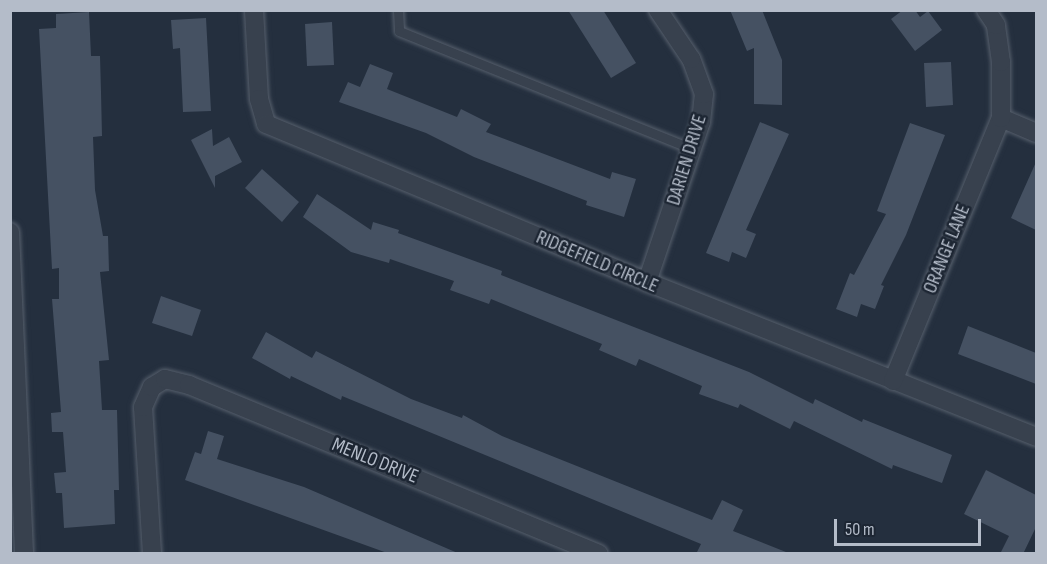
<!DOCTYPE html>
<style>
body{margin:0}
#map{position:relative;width:1047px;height:564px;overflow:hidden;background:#242f3e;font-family:"Sofia Sans Condensed",sans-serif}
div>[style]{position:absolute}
.building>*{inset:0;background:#455162}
.roads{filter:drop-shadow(0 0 2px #565f6c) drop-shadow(0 0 2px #565f6c)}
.lane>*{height:9px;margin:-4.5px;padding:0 4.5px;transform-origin:4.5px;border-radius:4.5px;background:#38414e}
.street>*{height:18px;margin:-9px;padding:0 9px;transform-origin:9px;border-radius:9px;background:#38414e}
span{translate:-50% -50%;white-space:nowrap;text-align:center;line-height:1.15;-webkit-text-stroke:5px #1d2633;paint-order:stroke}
.street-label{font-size:20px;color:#b4bcc9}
.frame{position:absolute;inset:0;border:12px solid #b4bcc9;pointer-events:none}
.scale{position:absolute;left:834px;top:519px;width:147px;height:27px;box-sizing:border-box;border:3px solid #b4bcc9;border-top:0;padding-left:8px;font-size:18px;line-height:21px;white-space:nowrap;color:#b4bcc9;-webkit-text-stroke:4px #1d2633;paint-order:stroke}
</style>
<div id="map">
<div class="building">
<i style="clip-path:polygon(568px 10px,603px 10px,636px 63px,611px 78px)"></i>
<i style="clip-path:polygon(730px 10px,762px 10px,782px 60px,782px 105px,754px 104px,754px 48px,747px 51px)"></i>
<i style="clip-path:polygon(903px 10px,915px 10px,920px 17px,928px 11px,942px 30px,915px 51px,891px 19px)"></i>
<i style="clip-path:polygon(89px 12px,91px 56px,100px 56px,101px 92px,102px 136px,93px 137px,95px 190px,103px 236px,108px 236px,109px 271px,100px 272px,109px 360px,99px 361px,102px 410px,117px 410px,119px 490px,114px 490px,115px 524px,64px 528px,62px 493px,56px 493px,54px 473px,66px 472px,63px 432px,52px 432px,51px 413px,61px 412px,52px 299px,59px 299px,59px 268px,52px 269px,39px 29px,56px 28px,56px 14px)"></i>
<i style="clip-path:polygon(206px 18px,211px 111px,183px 112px,180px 48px,173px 49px,171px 20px)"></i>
<i style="clip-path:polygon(332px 22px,334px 65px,307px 66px,305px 24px)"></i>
<i style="clip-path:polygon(951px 62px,953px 105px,926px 107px,924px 63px)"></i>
<i style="clip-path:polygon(370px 64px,393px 73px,387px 89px,457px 117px,461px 109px,491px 124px,486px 132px,610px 179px,612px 172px,636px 179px,624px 217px,586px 205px,587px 201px,474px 157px,426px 133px,339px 102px,348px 82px,360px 87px)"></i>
<i style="clip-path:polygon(760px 122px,789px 134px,746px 230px,756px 234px,746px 258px,732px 252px,729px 262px,706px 253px)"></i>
<i style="clip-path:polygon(910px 123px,945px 135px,906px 235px,881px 285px,884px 286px,875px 309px,861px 304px,857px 317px,836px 309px,850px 273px,854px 275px,886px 214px,877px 211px)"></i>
<i style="clip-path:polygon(212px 129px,213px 146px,229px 137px,242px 162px,215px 176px,215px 188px,191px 140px)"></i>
<i style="clip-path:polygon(1036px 162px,1036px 230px,1011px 218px)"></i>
<i style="clip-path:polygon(262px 169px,299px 202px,282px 222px,245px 188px)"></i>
<i style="clip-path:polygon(317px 194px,371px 230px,373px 222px,399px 230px,398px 233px,502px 271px,501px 275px,749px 372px,813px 404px,815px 399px,862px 422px,863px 419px,952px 455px,942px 483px,893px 465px,892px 469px,794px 421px,790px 429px,740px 404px,738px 408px,699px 394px,702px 386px,639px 359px,636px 366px,599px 350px,602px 344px,491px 299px,489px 304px,450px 290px,454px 281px,390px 259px,389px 263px,351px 252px,303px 217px)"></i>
<i style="clip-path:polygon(161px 296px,201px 310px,192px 336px,152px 323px)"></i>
<i style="clip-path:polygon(968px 326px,1036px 353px,1036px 384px,958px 354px)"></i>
<i style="clip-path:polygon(266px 332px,312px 358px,316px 351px,411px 399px,462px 418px,463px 415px,502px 436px,712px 520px,722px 500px,743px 510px,733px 531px,791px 554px,696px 554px,701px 544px,342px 396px,341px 400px,291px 376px,290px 379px,252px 358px)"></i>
<i style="clip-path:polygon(208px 431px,224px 436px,217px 459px,304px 487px,460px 554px,390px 554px,185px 480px,195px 452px,201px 454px)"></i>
<i style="clip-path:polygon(986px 470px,1036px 495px,1036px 527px,1023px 554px,1000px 554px,1009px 536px,964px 514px)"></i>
</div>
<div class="roads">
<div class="lane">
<i style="left:398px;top:10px;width:21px;rotate:87deg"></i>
<i style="left:399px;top:31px;width:316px;rotate:21.9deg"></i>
</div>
<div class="street">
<i style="left:254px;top:10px;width:89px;rotate:86.8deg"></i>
<i style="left:259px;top:99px;width:26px;rotate:74deg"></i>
<i style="left:266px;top:124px;width:412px;rotate:22.5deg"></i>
<i style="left:647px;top:282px;width:419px;rotate:21.7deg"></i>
<i style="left:1001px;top:118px;width:38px;rotate:23deg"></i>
<i style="left:10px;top:232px;width:322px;rotate:87.5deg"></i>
<i style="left:647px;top:282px;width:169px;rotate:-71.4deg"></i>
<i style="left:701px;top:122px;width:28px;rotate:-84deg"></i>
<i style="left:704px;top:94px;width:37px;rotate:-110deg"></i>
<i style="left:691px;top:59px;width:59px;rotate:-124deg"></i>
<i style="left:893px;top:381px;width:284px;rotate:-67.7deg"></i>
<i style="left:1001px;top:118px;width:56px;rotate:-90deg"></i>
<i style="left:1001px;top:62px;width:37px;rotate:-98deg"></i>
<i style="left:996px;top:25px;width:18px;rotate:-124deg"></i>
<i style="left:152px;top:554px;width:147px;rotate:-93.5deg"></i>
<i style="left:143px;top:407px;width:22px;rotate:-66deg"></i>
<i style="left:152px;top:387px;width:15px;rotate:-32deg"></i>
<i style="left:165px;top:379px;width:25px;rotate:14deg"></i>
<i style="left:189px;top:385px;width:443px;rotate:22.4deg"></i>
</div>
</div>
<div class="street-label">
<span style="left:687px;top:160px;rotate:-73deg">DARIEN DRIVE</span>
<span style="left:947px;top:249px;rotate:-68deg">ORANGE LANE</span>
<span style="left:597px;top:262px;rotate:23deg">RIDGEFIELD CIRCLE</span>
<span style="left:375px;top:461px;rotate:22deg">MENLO DRIVE</span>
</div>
<div class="frame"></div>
<div class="scale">50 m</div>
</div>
